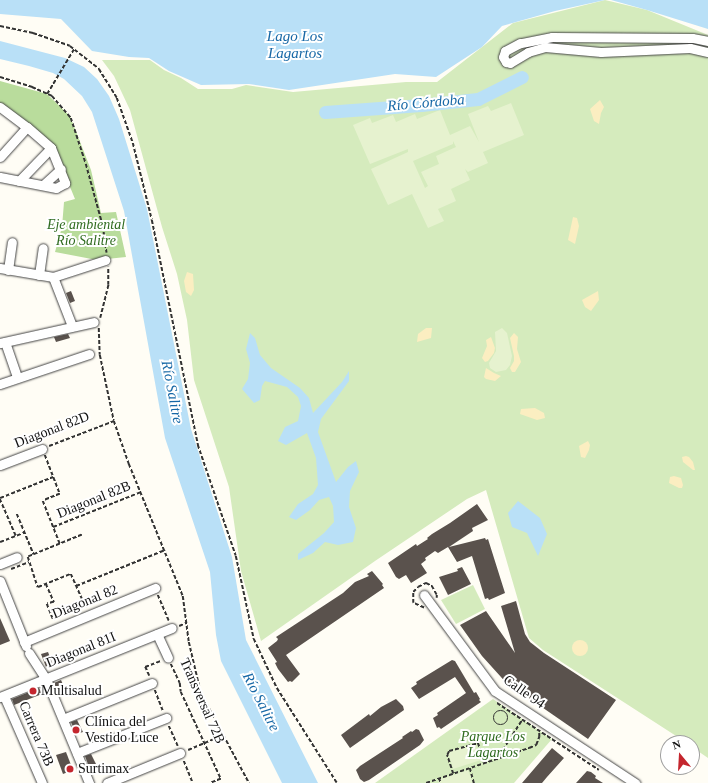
<!DOCTYPE html>
<meta charset="utf-8">
<style>
body{margin:0}
#map{position:relative;width:708px;height:783px;overflow:hidden;background:#fffdf5;font-family:"Times New Roman",serif}
div>[style]{position:absolute}
.green>*{inset:0;background:#d5ebbd}
.forest>*{inset:0;background:#b9dc9c}
.sand>*{inset:0;background:#fbeec1}
.round{border-radius:50%}
.pitch>*{inset:0;background:#e6f2cf}
.water>*{inset:0;background:#b9e0f7}
.river>*{height:13px;margin:-6.5px;padding:0 6.5px;transform-origin:6.5px;border-radius:6.5px;background:#b9e0f7}
.building>*{inset:0;background:#5a524d}
.path>*{height:1.5px;margin-top:-0.75px;transform-origin:0;background:repeating-linear-gradient(90deg,#333 0 4px,transparent 0 6px)}
.path>.ring{margin:-0.75px;padding:0;box-sizing:content-box;background:none;border:1.5px solid #333;border-radius:50%}
.roads{filter:drop-shadow(0 0 1px #444) drop-shadow(0 0 1px #444)}
.minor>*{height:9px;margin:-4.5px;padding:0 4.5px;transform-origin:4.5px;border-radius:4.5px;background:#fff}
.dots>*{width:11px;height:11px;translate:-50% -50%;box-sizing:border-box;border:2px solid #fff;border-radius:50%}
span{translate:-50% -50%;white-space:nowrap;text-align:center;line-height:1.15;-webkit-text-stroke:4px #fff;paint-order:stroke}
.park-label{font-size:14px;color:#2f6b1f;font-style:italic}
.street-label{font-size:14px;color:#111}
.poi-label{font-size:14px;color:#111}
.left{translate:0 -50%;text-align:left}
.water-label{font-size:15px;color:#1768a6;font-style:italic}
.north{position:absolute;left:660px;top:735px;width:40px;height:40px;box-sizing:border-box;background:#fff;border:1px solid #a0a0a0;border-radius:50%;rotate:342deg;font-size:11px;font-weight:700;line-height:16px;text-align:center;color:#111}
.north::after{content:'';display:block;margin:auto;width:14px;height:18px;background:#c4262e;clip-path:polygon(50% 0,100% 100%,50% 72%,0 100%)}
</style>
<div id="map">
<div class="green">
<i style="clip-path:polygon(605px 0,647px 10px,708px 35px,708px 758px,692px 747px,692px 743px,687px 743px,543px 650px,529px 638px,486px 490px,467px 499px,375px 561px,261px 641px,241px 571px,229px 487px,194px 380px,187px 320px,177px 274px,162px 227px,130px 110px,114px 76px,102px 60px,150px 60px,164px 70px,181px 78px,198px 89px,232px 89px,246px 85px,293px 92px,406px 82px,437px 82px,513px 23px)"></i>
<i style="clip-path:polygon(473px 585px,485px 609px,456px 624px,441px 600px)"></i>
<i style="clip-path:polygon(493px 699px,552px 739px,514px 783px,375px 783px)"></i>
</div>
<div class="forest">
<i style="clip-path:polygon(0 81px,47px 94px,70px 116px,91px 170px,101px 213px,116px 212px,126px 257px,97px 260px,55px 252px,62px 227px,64px 202px,75px 199px,54px 148px,0 106px)"></i>
</div>
<div class="sand">
<i style="clip-path:polygon(600px 100px,604px 107px,601px 113px,599px 124px,594px 121px,590px 109px)"></i>
<i style="clip-path:polygon(573px 217px,577px 218px,579px 226px,575px 244px,568px 240px)"></i>
<i style="clip-path:polygon(187px 272px,193px 274px,194px 290px,191px 296px,186px 292px,184px 281px)"></i>
<i style="clip-path:polygon(598px 291px,599px 300px,591px 311px,585px 307px,582px 300px)"></i>
<i style="clip-path:polygon(426px 328px,432px 328px,431px 338px,417px 342px,418px 334px)"></i>
<i style="clip-path:polygon(514px 333px,518px 337px,517px 349px,521px 362px,515px 372px,512px 372px,510px 368px,514px 361px,514px 356px,510px 338px)"></i>
<i style="clip-path:polygon(491px 337px,495px 348px,494px 353px,488px 361px,485px 362px,482px 358px,487px 346px,486px 340px)"></i>
<i style="clip-path:polygon(486px 368px,494px 373px,501px 376px,495px 381px,486px 379px,484px 377px)"></i>
<i style="clip-path:polygon(535px 408px,544px 413px,545px 418px,537px 420px,520px 414px,521px 409px)"></i>
<i style="clip-path:polygon(588px 441px,590px 445px,589px 450px,585px 458px,581px 457px,579px 446px)"></i>
<i style="clip-path:polygon(686px 456px,689px 457px,693px 462px,695px 470px,693px 470px,683px 462px,682px 457px)"></i>
<i style="clip-path:polygon(674px 476px,681px 478px,683px 485px,682px 488px,679px 488px,669px 483px,670px 477px)"></i>
<i class="round" style="left:572px;top:640px;width:16px;height:16px"></i>
</div>
<div class="pitch">
<i style="clip-path:polygon(evenodd,511px 103px,524px 135px,483px 152px,488px 163px,468px 172px,465px 169px,470px 180px,451px 189px,456px 201px,438px 209px,444px 221px,428px 228px,412px 194px,388px 205px,371px 169px,408px 152px,408px 149px,370px 164px,353px 125px,370px 118px,372px 123px,393px 115px,396px 122px,415px 114px,417px 119px,440px 110px,450px 135px,470px 126px,479px 142px,468px 114px,488px 106px,491px 111px,511px 103px,453px 141px,456px 147px,436px 156px,439px 164px,421px 172px,428px 186px,425px 188px,413px 161px,453px 144px,453px 141px)"></i>
<i style="clip-path:polygon(502px 328px,507px 333px,512px 356px,510px 365px,506px 370px,496px 372px,490px 368px,489px 363px,496px 351px,495px 332px)"></i>
<i style="clip-path:polygon(475px 743px,481px 760px,453px 769px,448px 752px)"></i>
<i style="clip-path:polygon(468px 770px,473px 783px,439px 783px,438px 780px)"></i>
</div>
<div class="water">
<i style="clip-path:polygon(0 0,605px 0,555px 11px,502px 26px,482px 47px,436px 77px,395px 74px,289px 90px,249px 84px,201px 85px,169px 71px,149px 58px,129px 57px,92px 51px,61px 19px,0 14px)"></i>
<i style="clip-path:polygon(611px 0,708px 0,708px 29px,647px 10px)"></i>
<i style="clip-path:polygon(0 41px,65px 58px,84px 67px,97px 79px,109px 96px,119px 119px,147px 209px,191px 429px,232px 557px,246px 640px,318px 783px,282px 783px,221px 661px,216px 635px,210px 572px,165px 438px,124px 211px,92px 112px,82px 96px,64px 79px,53px 73px,29px 66px,0 59px)"></i>
<i style="clip-path:polygon(250px 333px,255px 338px,260px 355px,271px 368px,300px 388px,309px 398px,313px 413px,342px 382px,349px 371px,349px 381px,321px 419px,318px 432px,336px 482px,348px 467px,356px 461px,359px 472px,350px 491px,349px 507px,356px 528px,353px 542px,338px 545px,325px 542px,313px 553px,298px 560px,298px 554px,324px 533px,334px 522px,333px 506px,329px 497px,319px 500px,310px 510px,296px 520px,289px 517px,298px 504px,313px 494px,318px 485px,316px 458px,307px 433px,286px 445px,278px 441px,285px 427px,298px 421px,301px 406px,298px 397px,287px 387px,265px 381px,262px 386px,260px 400px,254px 403px,242px 389px,248px 379px,250px 363px,246px 349px)"></i>
<i style="clip-path:polygon(518px 501px,540px 518px,547px 534px,538px 556px,527px 533px,512px 527px,508px 513px)"></i>
</div>
<div class="river">
<i style="left:325px;top:112px;width:96px;rotate:-4.2deg"></i>
<i style="left:421px;top:105px;width:57px;rotate:-6deg"></i>
<i style="left:478px;top:99px;width:49px;rotate:-26.6deg"></i>
</div>
<div class="building">
<i style="clip-path:polygon(71px 291px,75px 301px,70px 303px,66px 293px)"></i>
<i style="clip-path:polygon(68px 334px,70px 338px,56px 342px,54px 337px)"></i>
<i style="clip-path:polygon(477px 504px,488px 520px,472px 528px,473px 531px,449px 547px,485px 538px,486px 540px,488px 539px,505px 593px,489px 600px,488px 598px,485px 599px,472px 556px,457px 562px,448px 547px,438px 553px,435px 551px,425px 558px,426px 560px,421px 564px,427px 573px,411px 583px,406px 575px,399px 579px,396px 577px,388px 563px,416px 544px,417px 546px,428px 539px,427px 538px,432px 534px,450px 523px)"></i>
<i style="clip-path:polygon(462px 567px,471px 584px,448px 595px,439px 577px,458px 571px,457px 569px)"></i>
<i style="clip-path:polygon(372px 571px,383px 584px,382px 585px,384px 588px,286px 655px,300px 674px,292px 682px,290px 681px,288px 682px,278px 669px,275px 663px,277px 662px,268px 648px,277px 641px,278px 639px,276px 637px,343px 593px,355px 582px,369px 576px,367px 574px)"></i>
<i style="clip-path:polygon(516px 601px,525px 634px,530px 642px,544px 653px,616px 700px,588px 739px,520px 692px,511px 686px,510px 687px,482px 656px,460px 625px,486px 611px,515px 653px,501px 606px)"></i>
<i style="clip-path:polygon(0 618px,10px 641px,0 645px)"></i>
<i style="clip-path:polygon(48px 652px,53px 665px,46px 667px,41px 654px)"></i>
<i style="clip-path:polygon(452px 660px,455px 661px,474px 693px,476px 692px,480px 699px,479px 700px,481px 702px,441px 729px,439px 727px,437px 728px,433px 718px,438px 715px,437px 713px,466px 693px,455px 677px,419px 699px,411px 688px,417px 684px,416px 682px)"></i>
<i style="clip-path:polygon(61px 680px,67px 694px,60px 697px,54px 683px)"></i>
<i style="clip-path:polygon(39px 688px,42px 694px,14px 705px,12px 699px)"></i>
<i style="clip-path:polygon(396px 699px,403px 706px,404px 710px,350px 748px,341px 735px,369px 714px,370px 716px,381px 707px)"></i>
<i style="clip-path:polygon(77px 720px,83px 732px,76px 734px,71px 722px)"></i>
<i style="clip-path:polygon(416px 729px,419px 730px,424px 740px,420px 745px,369px 780px,364px 782px,360px 779px,356px 770px,360px 766px,403px 738px,402px 737px,411px 731px,412px 732px)"></i>
<i style="clip-path:polygon(552px 748px,564px 758px,547px 777px,542px 783px,522px 783px)"></i>
<i style="clip-path:polygon(66px 752px,73px 770px,63px 774px,56px 755px)"></i>
<i style="clip-path:polygon(91px 754px,96px 764px,89px 767px,85px 756px)"></i>
<i style="clip-path:polygon(587px 771px,591px 772px,596px 776px,595px 778px,603px 783px,576px 783px)"></i>
</div>
<div class="path">
<i style="left:0;top:26px;width:34px;rotate:12deg"></i>
<i style="left:33px;top:33px;width:39px;rotate:19deg"></i>
<i style="left:70px;top:46px;width:37px;rotate:38deg"></i>
<i style="left:99px;top:69px;width:34px;rotate:58deg"></i>
<i style="left:117px;top:98px;width:48px;rotate:70.4deg"></i>
<i style="left:133px;top:143px;width:79px;rotate:76.1deg"></i>
<i style="left:152px;top:220px;width:230px;rotate:78.4deg"></i>
<i style="left:198px;top:445px;width:117px;rotate:71.1deg"></i>
<i style="left:236px;top:556px;width:85px;rotate:77.8deg"></i>
<i style="left:254px;top:639px;width:54px;rotate:64.9deg"></i>
<i style="left:277px;top:688px;width:112px;rotate:57.7deg"></i>
<i style="left:0;top:77px;width:34px;rotate:17deg"></i>
<i style="left:32px;top:87px;width:22px;rotate:24deg"></i>
<i style="left:52px;top:96px;width:29px;rotate:49deg"></i>
<i style="left:71px;top:118px;width:48px;rotate:71.9deg"></i>
<i style="left:86px;top:164px;width:64px;rotate:74.7deg"></i>
<i style="left:103px;top:226px;width:27px;rotate:82deg"></i>
<i style="left:47px;top:94px;width:52px;rotate:-59deg"></i>
<i style="left:100px;top:318px;width:34px;rotate:-76deg"></i>
<i style="left:108px;top:285px;width:18px;rotate:-90deg"></i>
<i style="left:99px;top:328px;width:27px;rotate:88deg"></i>
<i style="left:100px;top:355px;width:67px;rotate:78deg"></i>
<i style="left:114px;top:421px;width:46px;rotate:70.8deg"></i>
<i style="left:129px;top:464px;width:143px;rotate:67.8deg"></i>
<i style="left:183px;top:596px;width:46px;rotate:82.6deg"></i>
<i style="left:189px;top:642px;width:52px;rotate:76.8deg"></i>
<i style="left:201px;top:693px;width:102px;rotate:61.9deg"></i>
<i style="left:49px;top:446px;width:70px;rotate:-21deg"></i>
<i style="left:45px;top:455px;width:42px;rotate:69deg"></i>
<i style="left:60px;top:494px;width:18px;rotate:158deg"></i>
<i style="left:43px;top:501px;width:46px;rotate:68.4deg"></i>
<i style="left:0;top:498px;width:57px;rotate:-21.6deg"></i>
<i style="left:0;top:499px;width:40px;rotate:66.6deg"></i>
<i style="left:17px;top:514px;width:44px;rotate:67.5deg"></i>
<i style="left:53px;top:527px;width:95px;rotate:-21.7deg"></i>
<i style="left:82px;top:535px;width:58px;rotate:157.8deg"></i>
<i style="left:28px;top:557px;width:32px;rotate:72deg"></i>
<i style="left:38px;top:587px;width:35px;rotate:-22deg"></i>
<i style="left:71px;top:574px;width:37px;rotate:66deg"></i>
<i style="left:0;top:542px;width:26px;rotate:-21deg"></i>
<i style="left:11px;top:569px;width:19px;rotate:-21deg"></i>
<i style="left:46px;top:584px;width:20px;rotate:66deg"></i>
<i style="left:54px;top:602px;width:7px;rotate:164deg"></i>
<i style="left:47px;top:604px;width:18px;rotate:68deg"></i>
<i style="left:76px;top:586px;width:96px;rotate:-22deg"></i>
<i style="left:158px;top:595px;width:28px;rotate:67deg"></i>
<i style="left:424px;top:608px;width:12px;rotate:-156deg"></i>
<i style="left:413px;top:603px;width:11px;rotate:-90deg"></i>
<i style="left:413px;top:592px;width:7px;rotate:-45deg"></i>
<i style="left:418px;top:587px;width:9px;rotate:-27deg"></i>
<i style="left:426px;top:583px;width:7px;rotate:27deg"></i>
<i style="left:432px;top:586px;width:10px;rotate:61deg"></i>
<i style="left:437px;top:595px;width:3px;rotate:90deg"></i>
<i style="left:179px;top:626px;width:8px;rotate:-23deg"></i>
<i style="left:171px;top:664px;width:21px;rotate:65deg"></i>
<i style="left:180px;top:683px;width:9px;rotate:84deg"></i>
<i style="left:181px;top:692px;width:96px;rotate:65.3deg"></i>
<i style="left:221px;top:779px;width:11px;rotate:158deg"></i>
<i style="left:149px;top:676px;width:10px;rotate:-114deg"></i>
<i style="left:145px;top:667px;width:17px;rotate:-21deg"></i>
<i style="left:155px;top:690px;width:22px;rotate:69deg"></i>
<i style="left:497px;top:703px;width:122px;rotate:33.3deg"></i>
<i class="ring" style="left:494px;top:711px;width:12.5px;height:12.5px"></i>
<i style="left:169px;top:726px;width:22px;rotate:66deg"></i>
<i style="left:188px;top:750px;width:38px;rotate:-23deg"></i>
<i style="left:496px;top:760px;width:48px;rotate:-57deg"></i>
<i style="left:184px;top:761px;width:24px;rotate:68deg"></i>
<i style="left:470px;top:768px;width:16px;rotate:75deg"></i>
<i style="left:453px;top:774px;width:20px;rotate:-108deg"></i>
<i style="left:447px;top:755px;width:4px;rotate:-63deg"></i>
<i style="left:449px;top:751px;width:30px;rotate:-15deg"></i>
<i style="left:478px;top:743px;width:22px;rotate:68deg"></i>
<i style="left:439px;top:778px;width:5px;rotate:68deg"></i>
<i style="left:426px;top:783px;width:109px;rotate:-18.8deg"></i>
<i style="left:529px;top:748px;width:8px;rotate:-23deg"></i>
<i style="left:536px;top:745px;width:9px;rotate:-69deg"></i>
<i style="left:539px;top:737px;width:5px;rotate:-90deg"></i>
</div>
<div class="roads">
<div class="minor">
<i style="left:708px;top:41px;width:16px;rotate:-169deg"></i>
<i style="left:692px;top:38px;width:140px;rotate:-179.6deg"></i>
<i style="left:552px;top:37px;width:33px;rotate:169deg"></i>
<i style="left:520px;top:43px;width:17px;rotate:152deg"></i>
<i style="left:505px;top:51px;width:6px;rotate:108deg"></i>
<i style="left:503px;top:57px;width:6px;rotate:59deg"></i>
<i style="left:506px;top:62px;width:4px;rotate:14deg"></i>
<i style="left:510px;top:63px;width:21px;rotate:-31deg"></i>
<i style="left:528px;top:52px;width:18px;rotate:-16deg"></i>
<i style="left:545px;top:47px;width:56px;rotate:5.1deg"></i>
<i style="left:601px;top:52px;width:89px;rotate:-2.6deg"></i>
<i style="left:690px;top:48px;width:18px;rotate:13deg"></i>
<i style="left:0;top:107px;width:34px;rotate:37deg"></i>
<i style="left:27px;top:127px;width:32px;rotate:41deg"></i>
<i style="left:51px;top:148px;width:38px;rotate:68deg"></i>
<i style="left:65px;top:183px;width:10px;rotate:151deg"></i>
<i style="left:56px;top:188px;width:57px;rotate:-168.9deg"></i>
<i style="left:0;top:157px;width:40px;rotate:-48deg"></i>
<i style="left:19px;top:181px;width:46px;rotate:-45.9deg"></i>
<i style="left:43px;top:185px;width:24px;rotate:-42deg"></i>
<i style="left:0;top:268px;width:54px;rotate:9.6deg"></i>
<i style="left:53px;top:277px;width:55px;rotate:-18.1deg"></i>
<i style="left:8px;top:270px;width:28px;rotate:-82deg"></i>
<i style="left:39px;top:275px;width:27px;rotate:-82deg"></i>
<i style="left:53px;top:277px;width:53px;rotate:68.8deg"></i>
<i style="left:5px;top:342px;width:37px;rotate:71deg"></i>
<i style="left:0;top:343px;width:96px;rotate:-12.6deg"></i>
<i style="left:0;top:384px;width:94px;rotate:-18.6deg"></i>
<i style="left:0;top:465px;width:45px;rotate:-20.9deg"></i>
<i style="left:0;top:564px;width:18px;rotate:-22deg"></i>
<i style="left:0;top:581px;width:70px;rotate:68.2deg"></i>
<i style="left:424px;top:595px;width:119px;rotate:53.5deg"></i>
<i style="left:495px;top:691px;width:168px;rotate:33.3deg"></i>
<i style="left:157px;top:634px;width:26px;rotate:65deg"></i>
<i style="left:24px;top:642px;width:142px;rotate:-22.4deg"></i>
<i style="left:29px;top:653px;width:31px;rotate:57deg"></i>
<i style="left:46px;top:679px;width:113px;rotate:67.5deg"></i>
<i style="left:4px;top:696px;width:95px;rotate:66.4deg"></i>
<i style="left:0;top:697px;width:185px;rotate:-21.9deg"></i>
<i style="left:63px;top:719px;width:96px;rotate:-22deg"></i>
<i style="left:77px;top:753px;width:96px;rotate:-21.5deg"></i>
<i style="left:107px;top:783px;width:79px;rotate:-22.3deg"></i>
</div>
</div>
<div class="dots">
<i style="left:33px;top:691px;background:#c4262e"></i>
<i style="left:76px;top:730px;background:#c4262e"></i>
<i style="left:70px;top:769px;background:#c4262e"></i>
</div>
<div class="park-label">
<span style="left:86px;top:233px">Eje ambiental<br>Río Salitre</span>
<span style="left:493px;top:745px">Parque Los<br>Lagartos</span>
</div>
<div class="street-label">
<span style="left:52px;top:430px;rotate:-21deg">Diagonal 82D</span>
<span style="left:94px;top:500px;rotate:-22deg">Diagonal 82B</span>
<span style="left:85px;top:602px;rotate:-22deg">Diagonal 82</span>
<span style="left:81px;top:650px;rotate:-22deg">Diagonal 81I</span>
<span style="left:524px;top:692px;rotate:35deg">Calle 94</span>
<span style="left:202px;top:701px;rotate:66deg">Transversal 72B</span>
<span style="left:36px;top:734px;rotate:67deg">Carrera 73B</span>
</div>
<div class="poi-label">
<span class="left" style="left:41px;top:691px">Multisalud</span>
<span class="left" style="left:85px;top:730px">Clínica del<br>Vestido Luce</span>
<span class="left" style="left:78px;top:769px">Surtimax</span>
</div>
<div class="water-label">
<span style="left:295px;top:45px">Lago Los<br>Lagartos</span>
<span style="left:426px;top:103px;rotate:-5deg">Río Córdoba</span>
<span style="left:172px;top:392px;rotate:79deg">Río Salitre</span>
<span style="left:261px;top:702px;rotate:63deg">Río Salitre</span>
</div>
<div class="north">N</div>
</div>
